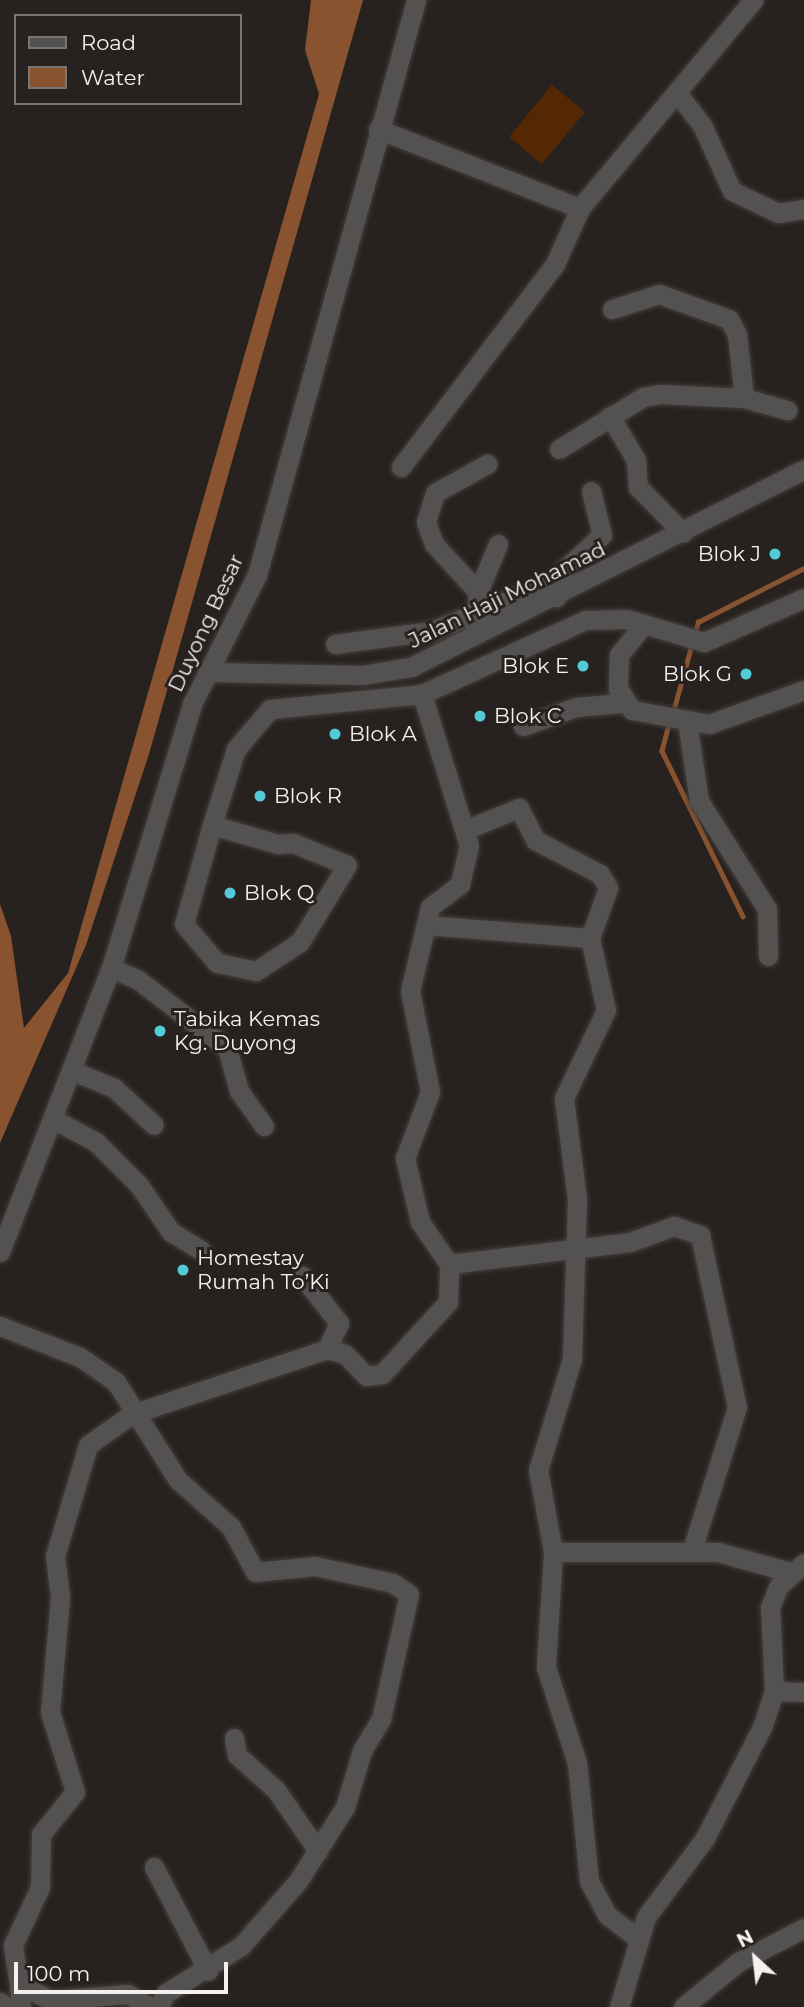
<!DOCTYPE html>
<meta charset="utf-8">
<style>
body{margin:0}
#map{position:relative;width:804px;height:2007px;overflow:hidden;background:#272220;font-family:Montserrat,sans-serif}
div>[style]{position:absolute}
.green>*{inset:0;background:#542804}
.water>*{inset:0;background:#89532f}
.stream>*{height:4.5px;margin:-2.25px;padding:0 2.25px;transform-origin:2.25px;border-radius:2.25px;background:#89532f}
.roads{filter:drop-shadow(0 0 2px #443f3d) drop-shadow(0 0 2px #443f3d)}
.minor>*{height:19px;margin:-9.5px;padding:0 9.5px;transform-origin:9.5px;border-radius:9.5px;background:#545251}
.dots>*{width:19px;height:19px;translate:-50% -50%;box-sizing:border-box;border:4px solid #272220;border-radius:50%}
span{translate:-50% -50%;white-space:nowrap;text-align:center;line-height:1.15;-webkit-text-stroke:6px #272220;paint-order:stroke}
.poi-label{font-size:21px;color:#f4f1ef}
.right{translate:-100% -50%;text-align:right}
.left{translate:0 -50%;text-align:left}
.street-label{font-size:21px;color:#f4f1ef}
.legend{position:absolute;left:14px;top:14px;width:228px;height:91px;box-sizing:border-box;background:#272220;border:2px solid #797573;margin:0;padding:9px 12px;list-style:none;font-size:21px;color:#f4f1ef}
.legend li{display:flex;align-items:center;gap:14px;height:35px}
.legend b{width:35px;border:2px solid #797573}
.north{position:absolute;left:720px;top:1923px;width:70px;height:70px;-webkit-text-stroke:5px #272220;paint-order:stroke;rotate:333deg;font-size:19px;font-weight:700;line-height:28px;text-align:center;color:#f4f1ef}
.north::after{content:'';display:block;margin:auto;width:24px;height:32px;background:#f4f1ef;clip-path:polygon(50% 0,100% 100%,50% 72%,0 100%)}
.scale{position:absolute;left:14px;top:1962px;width:214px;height:32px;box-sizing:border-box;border:4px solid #f4f1ef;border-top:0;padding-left:9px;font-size:21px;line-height:24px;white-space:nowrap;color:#f4f1ef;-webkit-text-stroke:5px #272220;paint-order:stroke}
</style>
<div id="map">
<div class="green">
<i style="clip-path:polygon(552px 85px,585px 112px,542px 164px,509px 137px)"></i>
</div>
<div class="water">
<i style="clip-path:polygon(311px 0,363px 0,149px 754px,86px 945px,0 1143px,0 904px,11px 936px,24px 1028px,68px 973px,319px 94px,305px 50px)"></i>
</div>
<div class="stream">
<i style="left:694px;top:635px;width:14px;rotate:-73deg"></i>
<i style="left:698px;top:622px;width:119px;rotate:-27deg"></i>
<i style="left:673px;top:712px;width:72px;rotate:-74.6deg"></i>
<i style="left:670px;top:721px;width:31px;rotate:105deg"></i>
<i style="left:662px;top:751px;width:184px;rotate:63.9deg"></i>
</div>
<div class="roads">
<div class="minor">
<i style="left:677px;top:93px;width:41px;rotate:52deg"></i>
<i style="left:702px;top:125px;width:72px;rotate:65.6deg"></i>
<i style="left:732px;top:191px;width:51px;rotate:25.6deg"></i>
<i style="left:778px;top:213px;width:26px;rotate:-9deg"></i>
<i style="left:378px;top:129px;width:217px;rotate:21.4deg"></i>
<i style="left:580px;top:208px;width:271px;rotate:-50.2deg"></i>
<i style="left:612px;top:309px;width:49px;rotate:-17.7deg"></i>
<i style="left:659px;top:294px;width:74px;rotate:19.7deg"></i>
<i style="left:729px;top:319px;width:17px;rotate:62deg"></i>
<i style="left:737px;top:334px;width:64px;rotate:83.8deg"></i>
<i style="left:610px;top:416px;width:51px;rotate:59.4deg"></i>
<i style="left:636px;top:460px;width:27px;rotate:86deg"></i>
<i style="left:638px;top:487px;width:64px;rotate:45.6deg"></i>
<i style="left:559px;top:449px;width:99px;rotate:-31.8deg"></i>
<i style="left:643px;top:397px;width:17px;rotate:-10deg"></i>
<i style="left:660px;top:394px;width:84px;rotate:2.7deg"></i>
<i style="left:744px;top:398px;width:45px;rotate:15.6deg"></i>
<i style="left:401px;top:467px;width:255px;rotate:-52.8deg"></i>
<i style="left:555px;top:264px;width:61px;rotate:-65.9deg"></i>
<i style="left:549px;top:584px;width:72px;rotate:-42.8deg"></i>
<i style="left:602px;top:535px;width:45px;rotate:-104deg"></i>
<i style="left:478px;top:592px;width:52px;rotate:-67.4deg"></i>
<i style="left:644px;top:624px;width:40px;rotate:129deg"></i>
<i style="left:619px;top:655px;width:33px;rotate:92deg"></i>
<i style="left:618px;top:688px;width:26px;rotate:58deg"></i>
<i style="left:632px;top:710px;width:78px;rotate:10.3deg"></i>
<i style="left:709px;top:724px;width:101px;rotate:-19.7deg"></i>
<i style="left:475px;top:626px;width:34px;rotate:-85deg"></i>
<i style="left:478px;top:592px;width:65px;rotate:-132.5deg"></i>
<i style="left:434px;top:544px;width:23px;rotate:-110deg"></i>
<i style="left:426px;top:522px;width:30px;rotate:-73deg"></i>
<i style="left:435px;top:493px;width:60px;rotate:-29.1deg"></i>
<i style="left:335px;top:644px;width:97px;rotate:-7.7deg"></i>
<i style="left:431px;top:631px;width:127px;rotate:-21.7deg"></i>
<i style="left:549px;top:584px;width:15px;rotate:62deg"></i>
<i style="left:207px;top:672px;width:155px;rotate:1.1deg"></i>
<i style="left:362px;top:675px;width:50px;rotate:-9.3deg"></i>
<i style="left:411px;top:667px;width:440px;rotate:-26.7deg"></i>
<i style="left:687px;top:721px;width:81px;rotate:81.5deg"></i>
<i style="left:699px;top:801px;width:128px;rotate:57.8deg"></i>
<i style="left:767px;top:909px;width:47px;rotate:88.8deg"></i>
<i style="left:523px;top:726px;width:56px;rotate:-19.7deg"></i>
<i style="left:576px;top:707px;width:46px;rotate:-5deg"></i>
<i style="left:212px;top:825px;width:69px;rotate:16.1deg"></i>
<i style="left:278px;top:844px;width:15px;rotate:-4deg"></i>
<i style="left:293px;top:843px;width:58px;rotate:22.2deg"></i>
<i style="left:347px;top:865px;width:90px;rotate:121.4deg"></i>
<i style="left:300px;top:942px;width:53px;rotate:146.6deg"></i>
<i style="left:256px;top:971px;width:40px;rotate:-168deg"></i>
<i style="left:217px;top:963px;width:51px;rotate:-130.2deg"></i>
<i style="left:184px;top:924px;width:103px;rotate:-74.2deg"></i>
<i style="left:212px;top:825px;width:80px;rotate:-72.5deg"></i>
<i style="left:236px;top:749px;width:52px;rotate:-49.6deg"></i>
<i style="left:270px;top:709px;width:153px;rotate:-5.6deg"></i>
<i style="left:422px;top:694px;width:179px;rotate:-24.4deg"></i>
<i style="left:585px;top:620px;width:42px;rotate:-1.4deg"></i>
<i style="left:627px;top:619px;width:80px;rotate:16.6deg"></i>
<i style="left:704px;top:642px;width:109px;rotate:-23.7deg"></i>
<i style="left:467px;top:829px;width:56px;rotate:-22deg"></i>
<i style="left:519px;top:808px;width:36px;rotate:63deg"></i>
<i style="left:535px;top:840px;width:73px;rotate:27.6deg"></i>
<i style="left:600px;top:874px;width:16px;rotate:60deg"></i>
<i style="left:608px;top:888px;width:53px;rotate:109.8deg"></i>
<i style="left:590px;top:938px;width:74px;rotate:77.5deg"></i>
<i style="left:606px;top:1010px;width:98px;rotate:115.5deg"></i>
<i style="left:564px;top:1098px;width:102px;rotate:82.7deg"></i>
<i style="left:577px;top:1199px;width:160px;rotate:91.8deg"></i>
<i style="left:572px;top:1359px;width:116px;rotate:107deg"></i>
<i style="left:538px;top:1470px;width:83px;rotate:79.6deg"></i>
<i style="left:553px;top:1552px;width:115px;rotate:93.5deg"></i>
<i style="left:546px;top:1667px;width:101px;rotate:72.1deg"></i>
<i style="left:577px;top:1763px;width:119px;rotate:84.2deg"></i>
<i style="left:589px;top:1881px;width:38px;rotate:62deg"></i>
<i style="left:607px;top:1915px;width:38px;rotate:37deg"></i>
<i style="left:426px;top:925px;width:165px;rotate:4.5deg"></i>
<i style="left:111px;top:968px;width:28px;rotate:23deg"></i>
<i style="left:137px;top:979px;width:113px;rotate:37.5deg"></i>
<i style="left:227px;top:1048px;width:45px;rotate:74.4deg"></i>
<i style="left:239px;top:1091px;width:43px;rotate:54.5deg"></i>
<i style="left:73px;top:1071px;width:44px;rotate:22.5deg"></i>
<i style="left:114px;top:1088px;width:54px;rotate:42.8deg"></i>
<i style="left:53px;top:1119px;width:49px;rotate:28.1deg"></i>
<i style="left:96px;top:1142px;width:61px;rotate:45deg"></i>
<i style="left:139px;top:1185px;width:57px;rotate:55.8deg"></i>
<i style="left:171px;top:1232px;width:35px;rotate:31deg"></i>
<i style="left:0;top:1252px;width:305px;rotate:-68.7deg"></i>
<i style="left:111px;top:968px;width:276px;rotate:-72.9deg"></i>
<i style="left:192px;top:704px;width:144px;rotate:-63.3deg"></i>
<i style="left:257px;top:575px;width:597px;rotate:-74.54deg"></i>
<i style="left:449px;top:1264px;width:182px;rotate:-6.9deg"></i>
<i style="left:630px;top:1242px;width:47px;rotate:-20deg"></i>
<i style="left:674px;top:1226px;width:28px;rotate:19deg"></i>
<i style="left:700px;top:1235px;width:176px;rotate:77.9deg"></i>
<i style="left:737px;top:1407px;width:150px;rotate:107.5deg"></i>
<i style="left:302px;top:1276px;width:60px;rotate:51.8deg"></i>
<i style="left:339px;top:1323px;width:29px;rotate:115deg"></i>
<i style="left:0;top:1326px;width:86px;rotate:21.2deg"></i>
<i style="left:80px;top:1357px;width:44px;rotate:34.8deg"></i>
<i style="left:116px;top:1382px;width:116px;rotate:57.7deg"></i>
<i style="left:178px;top:1480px;width:71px;rotate:41.6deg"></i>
<i style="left:231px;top:1527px;width:51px;rotate:61.9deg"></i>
<i style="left:255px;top:1572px;width:60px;rotate:-5.7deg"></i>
<i style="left:315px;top:1566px;width:80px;rotate:12.3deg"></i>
<i style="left:393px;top:1583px;width:19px;rotate:35deg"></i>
<i style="left:409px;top:1594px;width:128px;rotate:102.6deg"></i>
<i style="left:381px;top:1719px;width:37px;rotate:121deg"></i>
<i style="left:362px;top:1751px;width:59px;rotate:106.9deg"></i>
<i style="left:345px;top:1807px;width:88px;rotate:122.4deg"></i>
<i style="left:298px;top:1881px;width:86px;rotate:131.2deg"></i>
<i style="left:241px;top:1946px;width:89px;rotate:147.9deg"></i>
<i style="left:166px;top:1993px;width:16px;rotate:120deg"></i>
<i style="left:553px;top:1552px;width:165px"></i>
<i style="left:718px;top:1552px;width:78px;rotate:15.6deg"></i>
<i style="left:774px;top:1691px;width:30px;rotate:2deg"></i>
<i style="left:234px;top:1738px;width:17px;rotate:80deg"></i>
<i style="left:237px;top:1755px;width:52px;rotate:41.9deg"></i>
<i style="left:276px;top:1790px;width:74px;rotate:55.5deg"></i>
<i style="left:154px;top:1867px;width:117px;rotate:62.6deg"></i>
<i style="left:19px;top:1984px;width:39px;rotate:-99deg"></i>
<i style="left:13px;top:1945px;width:64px;rotate:-65deg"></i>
<i style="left:40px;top:1887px;width:53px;rotate:-88.9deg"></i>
<i style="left:41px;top:1834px;width:54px;rotate:-51deg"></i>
<i style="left:75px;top:1792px;width:84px;rotate:-107.4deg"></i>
<i style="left:50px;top:1712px;width:115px;rotate:-85deg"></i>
<i style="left:60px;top:1597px;width:41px;rotate:-97deg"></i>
<i style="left:55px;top:1556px;width:116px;rotate:-73.4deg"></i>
<i style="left:88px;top:1445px;width:54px;rotate:-35.2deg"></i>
<i style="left:132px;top:1414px;width:206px;rotate:-18.4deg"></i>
<i style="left:327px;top:1349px;width:19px;rotate:16deg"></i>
<i style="left:345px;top:1354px;width:30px;rotate:46deg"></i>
<i style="left:366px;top:1376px;width:16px;rotate:-7deg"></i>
<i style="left:382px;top:1374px;width:98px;rotate:-47.5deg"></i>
<i style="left:448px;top:1302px;width:38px;rotate:-88deg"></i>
<i style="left:449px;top:1264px;width:51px;rotate:-124.6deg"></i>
<i style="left:420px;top:1222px;width:66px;rotate:-103.2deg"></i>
<i style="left:405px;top:1158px;width:71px;rotate:-69.3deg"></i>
<i style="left:430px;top:1092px;width:103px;rotate:-101.2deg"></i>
<i style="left:410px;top:991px;width:86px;rotate:-76.6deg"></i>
<i style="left:430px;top:907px;width:38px;rotate:-37deg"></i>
<i style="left:460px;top:884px;width:39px;rotate:-77deg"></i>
<i style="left:469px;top:846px;width:159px;rotate:-107.2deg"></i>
<i style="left:0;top:2002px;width:7px;rotate:45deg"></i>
<i style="left:21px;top:2007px;width:23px;rotate:-95deg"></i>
<i style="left:19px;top:1984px;width:36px;rotate:27deg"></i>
<i style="left:51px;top:2000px;width:77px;rotate:-4.5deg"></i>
<i style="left:128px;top:1994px;width:26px;rotate:31deg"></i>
<i style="left:619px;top:2007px;width:94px;rotate:-73.3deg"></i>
<i style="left:646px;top:1917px;width:99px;rotate:-53.2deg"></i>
<i style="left:705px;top:1838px;width:127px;rotate:-62.8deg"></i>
<i style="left:763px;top:1725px;width:36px;rotate:-72deg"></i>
<i style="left:774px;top:1691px;width:84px;rotate:-92.7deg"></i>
<i style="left:770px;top:1607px;width:22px;rotate:-68deg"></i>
<i style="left:778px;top:1587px;width:35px;rotate:-43deg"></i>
<i style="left:683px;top:2007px;width:71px;rotate:-39.3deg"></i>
<i style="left:738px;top:1962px;width:74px;rotate:-27.3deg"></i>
</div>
</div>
<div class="dots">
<i style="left:775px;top:554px;background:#52cbd7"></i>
<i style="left:583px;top:666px;background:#52cbd7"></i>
<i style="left:746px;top:674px;background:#52cbd7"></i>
<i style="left:480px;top:716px;background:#52cbd7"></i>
<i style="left:335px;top:734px;background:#52cbd7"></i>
<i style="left:260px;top:796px;background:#52cbd7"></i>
<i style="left:230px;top:893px;background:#52cbd7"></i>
<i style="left:160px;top:1031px;background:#52cbd7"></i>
<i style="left:183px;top:1270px;background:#52cbd7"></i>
</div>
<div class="poi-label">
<span class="right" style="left:761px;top:554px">Blok J</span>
<span class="right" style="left:569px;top:666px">Blok E</span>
<span class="right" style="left:732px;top:674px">Blok G</span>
<span class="left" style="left:494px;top:716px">Blok C</span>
<span class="left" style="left:349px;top:734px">Blok A</span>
<span class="left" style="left:274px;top:796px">Blok R</span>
<span class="left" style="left:244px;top:893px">Blok Q</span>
<span class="left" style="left:174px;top:1031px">Tabika Kemas<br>Kg. Duyong</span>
<span class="left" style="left:197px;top:1270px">Homestay<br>Rumah To’Ki</span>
</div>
<div class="street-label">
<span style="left:507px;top:595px;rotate:-26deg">Jalan Haji Mohamad</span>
<span style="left:206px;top:623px;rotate:-65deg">Duyong Besar</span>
</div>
<ul class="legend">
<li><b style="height:9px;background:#545251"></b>Road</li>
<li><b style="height:19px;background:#89532f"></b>Water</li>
</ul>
<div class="north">N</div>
<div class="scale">100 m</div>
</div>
